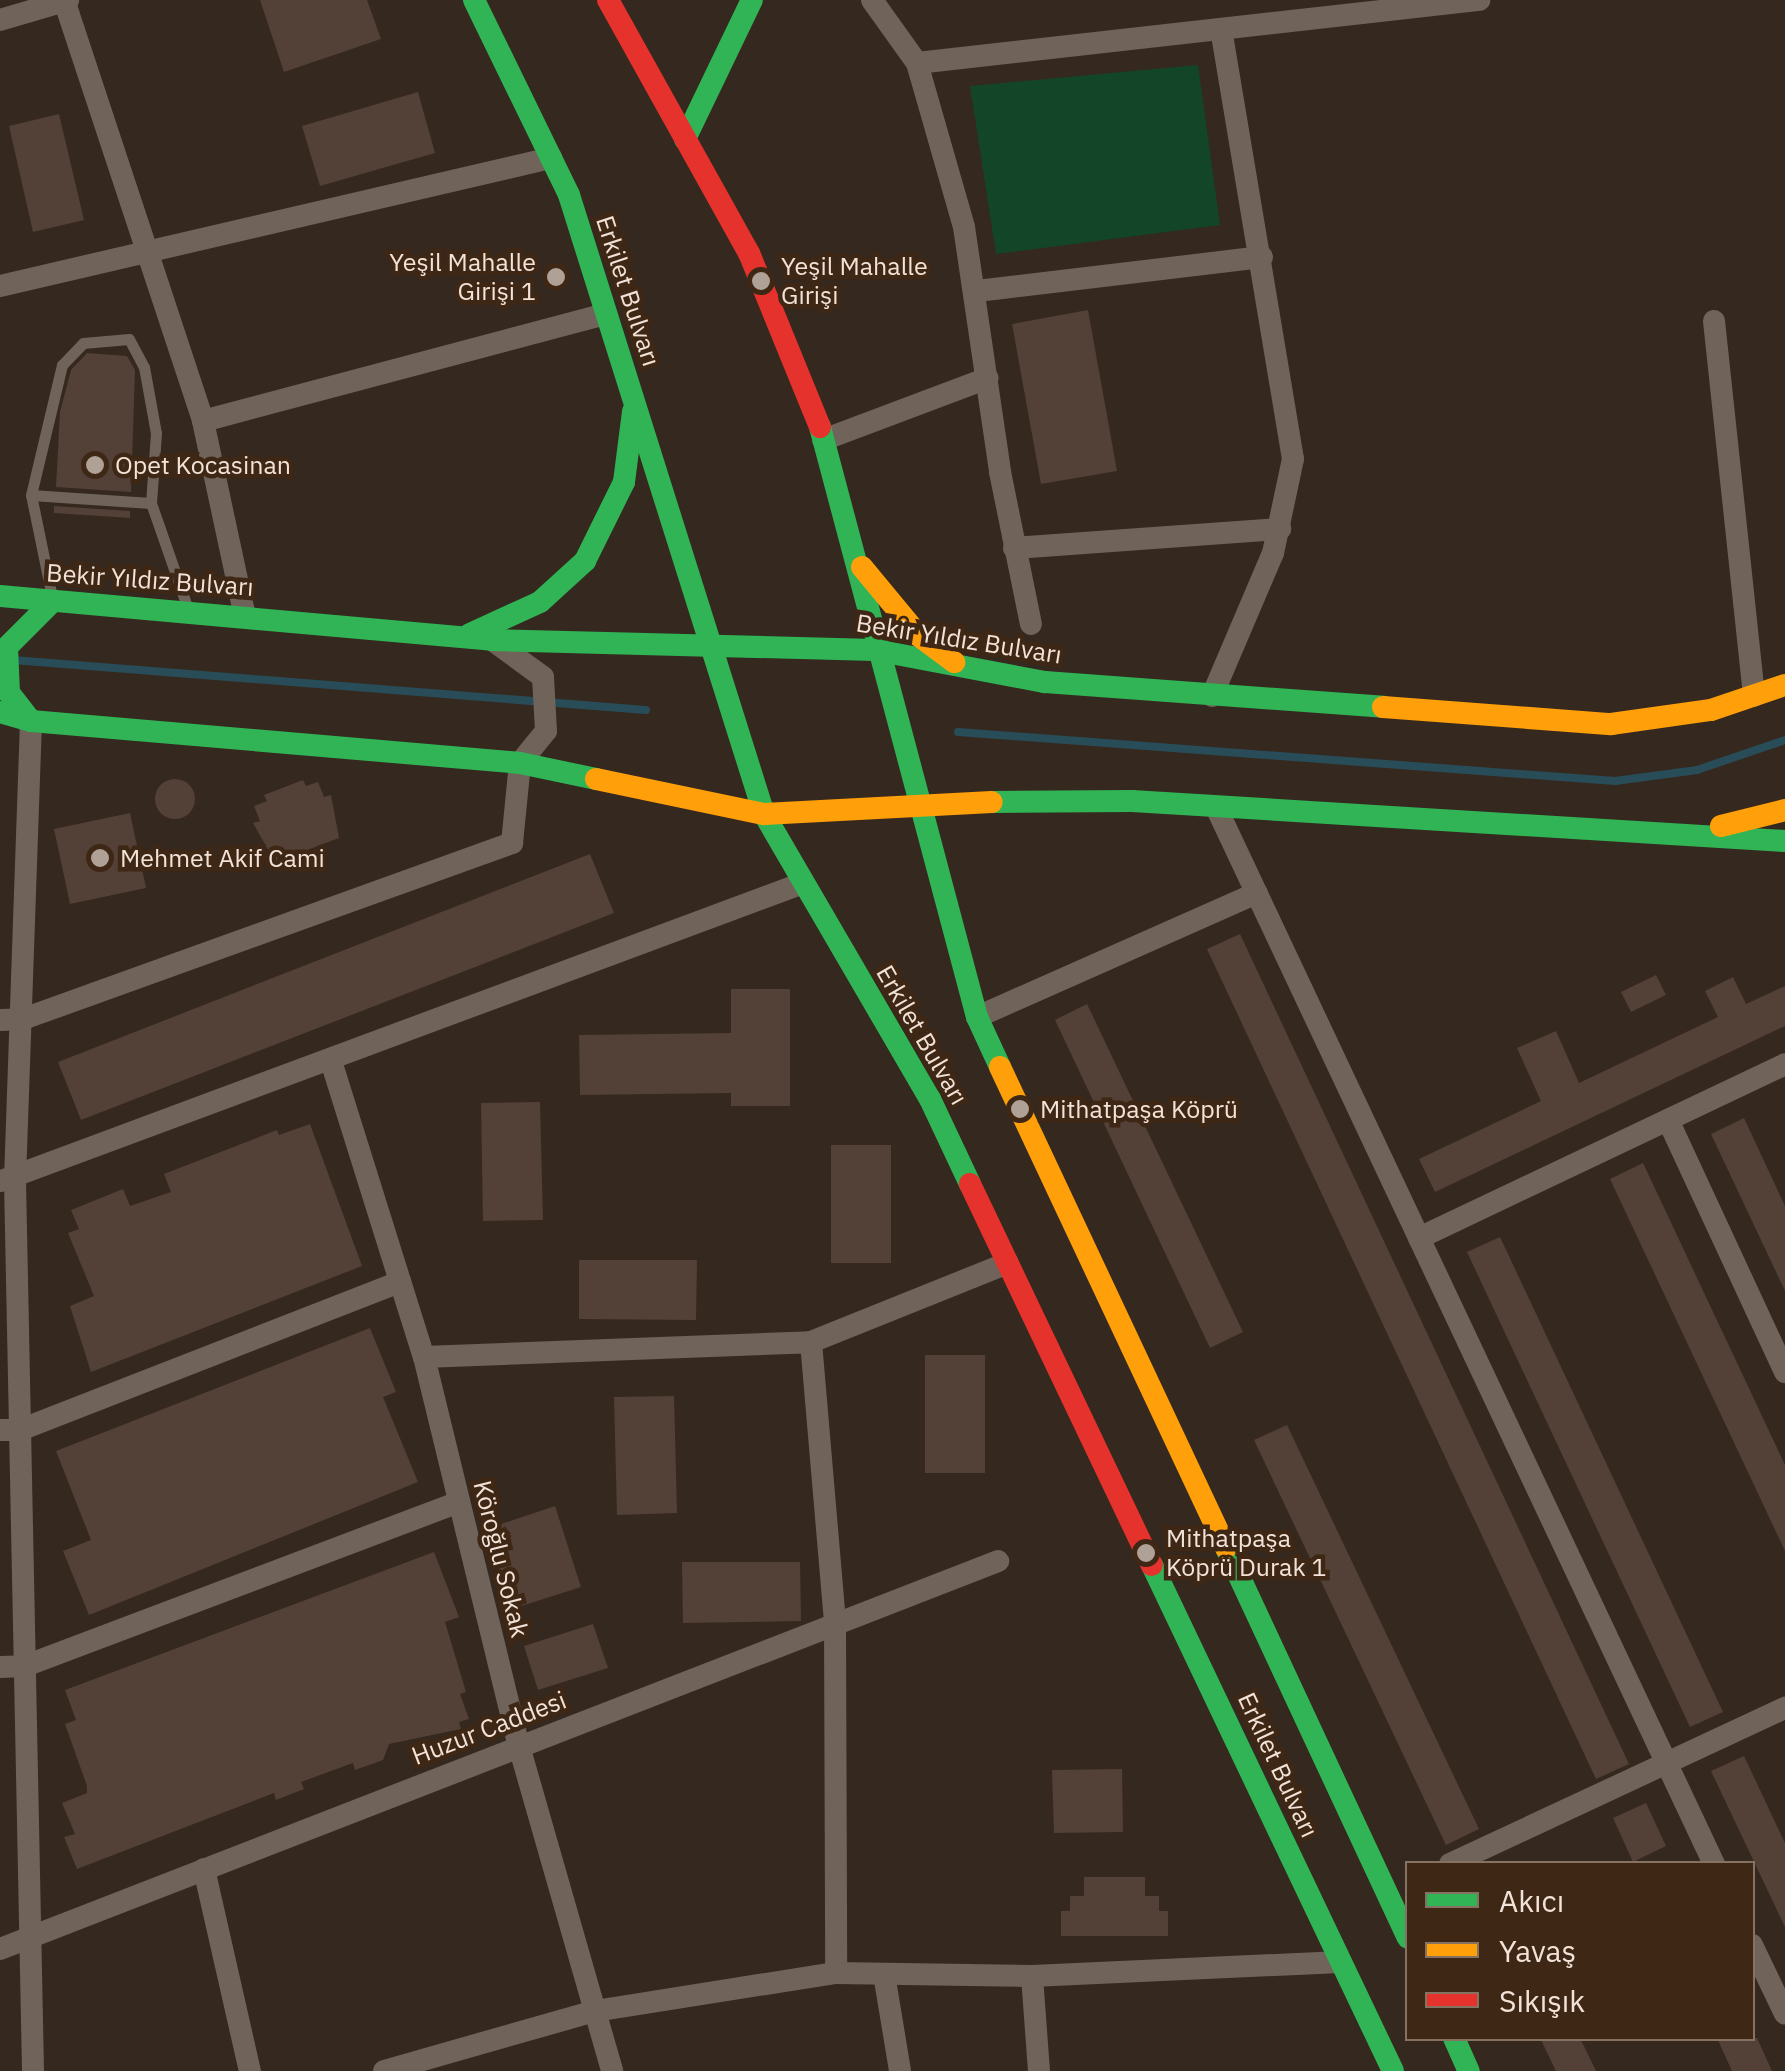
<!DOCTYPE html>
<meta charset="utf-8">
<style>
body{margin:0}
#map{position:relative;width:1785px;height:2071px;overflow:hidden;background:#35281e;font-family:"IBM Plex Sans",sans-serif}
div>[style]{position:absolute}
.green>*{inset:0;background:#134529}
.stream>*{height:8px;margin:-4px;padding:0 4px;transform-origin:4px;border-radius:4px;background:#294d58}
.building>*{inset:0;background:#534036}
.round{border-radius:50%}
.lane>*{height:11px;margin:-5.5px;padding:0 5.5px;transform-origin:5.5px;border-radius:5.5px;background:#6f635a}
.street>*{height:22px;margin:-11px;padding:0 11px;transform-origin:11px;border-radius:11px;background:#6f635a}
.fast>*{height:22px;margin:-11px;padding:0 11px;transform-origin:11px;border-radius:11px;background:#30b455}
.slow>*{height:22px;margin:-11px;padding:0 11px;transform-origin:11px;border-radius:11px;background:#ff9f0a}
.jam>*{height:22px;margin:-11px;padding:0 11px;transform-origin:11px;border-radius:11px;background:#e5322d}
.dots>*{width:28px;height:28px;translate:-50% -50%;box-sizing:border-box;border:5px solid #3e2715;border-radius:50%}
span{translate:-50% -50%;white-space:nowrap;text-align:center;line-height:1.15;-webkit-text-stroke:9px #3e2715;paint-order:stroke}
.poi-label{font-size:25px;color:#f2e2d7}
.right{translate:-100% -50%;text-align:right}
.left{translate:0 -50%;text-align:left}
.street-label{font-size:25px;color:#f2e2d7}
.legend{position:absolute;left:1405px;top:1861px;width:350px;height:180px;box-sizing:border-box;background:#3e2715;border:2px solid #867263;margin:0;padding:12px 18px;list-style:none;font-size:30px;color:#f2e2d7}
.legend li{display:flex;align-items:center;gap:20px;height:50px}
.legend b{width:50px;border:2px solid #867263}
</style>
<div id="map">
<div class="green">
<i style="clip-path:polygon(1198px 65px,1220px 225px,996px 254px,970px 86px)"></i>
</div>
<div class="stream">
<i style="left:13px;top:660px;width:635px;rotate:4.52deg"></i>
<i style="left:958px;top:732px;width:659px;rotate:4.27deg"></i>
<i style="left:1615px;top:781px;width:83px;rotate:-7.6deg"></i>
<i style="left:1697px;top:770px;width:93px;rotate:-18.8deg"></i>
</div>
<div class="building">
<i style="clip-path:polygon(260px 0,367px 0,381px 39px,284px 72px)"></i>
<i style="clip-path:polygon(418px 92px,435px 153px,320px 186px,302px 126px)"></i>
<i style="clip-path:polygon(59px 114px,84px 220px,33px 232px,9px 126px)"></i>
<i style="clip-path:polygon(1088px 310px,1117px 471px,1041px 484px,1012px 324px)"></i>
<i style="clip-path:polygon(87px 353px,127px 356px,135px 370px,131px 492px,56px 487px,60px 412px,71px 370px)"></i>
<i style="clip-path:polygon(54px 506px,130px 511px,130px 518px,54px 513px)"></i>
<i class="round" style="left:155px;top:779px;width:40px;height:40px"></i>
<i style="clip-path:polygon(303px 780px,306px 786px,318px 782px,324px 797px,331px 795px,339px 838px,275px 862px,253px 823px,260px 821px,254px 806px,267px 801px,264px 795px)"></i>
<i style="clip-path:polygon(130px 813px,146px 888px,70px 904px,54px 829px)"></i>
<i style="clip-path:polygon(590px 854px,614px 913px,81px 1120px,58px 1062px)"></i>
<i style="clip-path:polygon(1240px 934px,1629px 1764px,1596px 1779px,1207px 949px)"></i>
<i style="clip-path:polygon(1656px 975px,1666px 995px,1631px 1012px,1621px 992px)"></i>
<i style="clip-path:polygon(1733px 977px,1746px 1004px,1785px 986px,1785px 1026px,1435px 1192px,1419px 1159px,1541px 1101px,1517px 1048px,1556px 1031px,1579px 1083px,1718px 1017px,1705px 991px)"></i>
<i style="clip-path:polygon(731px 989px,790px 989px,790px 1106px,731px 1106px,731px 1093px,580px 1095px,579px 1035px,731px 1033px)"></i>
<i style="clip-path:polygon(1087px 1004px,1243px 1332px,1210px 1348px,1055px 1020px)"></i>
<i style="clip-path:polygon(540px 1102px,543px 1220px,483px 1221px,481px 1103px)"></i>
<i style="clip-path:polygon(1744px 1118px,1785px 1206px,1785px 1291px,1711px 1134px)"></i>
<i style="clip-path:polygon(310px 1124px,362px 1266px,91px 1372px,70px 1306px,94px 1296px,68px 1233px,79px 1229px,71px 1210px,123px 1189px,130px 1206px,171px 1192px,164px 1174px,277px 1130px,279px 1135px)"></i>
<i style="clip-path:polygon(831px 1145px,891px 1145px,891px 1263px,831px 1263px)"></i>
<i style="clip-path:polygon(1643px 1163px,1785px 1465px,1785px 1551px,1610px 1179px)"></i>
<i style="clip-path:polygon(1500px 1237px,1723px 1712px,1690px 1727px,1467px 1252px)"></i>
<i style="clip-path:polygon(579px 1260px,697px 1260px,696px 1320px,579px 1319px)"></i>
<i style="clip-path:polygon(370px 1328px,396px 1392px,383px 1397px,418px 1482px,89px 1615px,63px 1551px,91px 1540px,56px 1451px)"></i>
<i style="clip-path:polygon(925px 1355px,985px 1355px,985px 1473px,925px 1473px)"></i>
<i style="clip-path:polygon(674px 1396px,677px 1513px,617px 1515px,614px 1397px)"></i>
<i style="clip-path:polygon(1287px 1425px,1479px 1829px,1446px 1845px,1254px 1440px)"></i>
<i style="clip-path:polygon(555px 1506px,581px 1587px,512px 1609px,486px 1529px)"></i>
<i style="clip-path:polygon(434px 1552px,459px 1617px,445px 1622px,466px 1692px,460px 1694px,469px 1719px,459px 1722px,461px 1729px,389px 1744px,383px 1760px,355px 1770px,353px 1763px,342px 1767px,301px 1782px,304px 1789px,276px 1800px,274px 1793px,77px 1869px,64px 1837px,75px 1834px,62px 1803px,87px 1793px,87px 1786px,65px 1724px,76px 1720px,65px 1690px)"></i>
<i style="clip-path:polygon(682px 1562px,800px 1562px,801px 1621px,683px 1623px)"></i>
<i style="clip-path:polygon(593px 1624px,608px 1668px,538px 1690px,524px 1646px)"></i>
<i style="clip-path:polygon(1744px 1756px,1785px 1843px,1785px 1927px,1711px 1771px)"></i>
<i style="clip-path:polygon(1122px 1769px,1123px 1832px,1054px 1833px,1052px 1770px)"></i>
<i style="clip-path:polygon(1646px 1803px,1666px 1846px,1633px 1862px,1613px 1818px)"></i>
<i style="clip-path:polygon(1084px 1877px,1145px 1877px,1145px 1896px,1159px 1896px,1159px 1911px,1168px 1911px,1168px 1936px,1061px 1936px,1061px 1911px,1070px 1911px,1070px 1896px,1084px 1896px)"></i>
<i style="clip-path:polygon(1540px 2038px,1580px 2038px,1596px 2071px,1556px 2071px)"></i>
<i style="clip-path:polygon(1717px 2038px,1757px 2038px,1772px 2071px,1732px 2071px)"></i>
</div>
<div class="lane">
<i style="left:31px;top:495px;width:134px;rotate:-76.6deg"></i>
<i style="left:62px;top:365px;width:30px;rotate:-46deg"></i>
<i style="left:83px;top:343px;width:46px;rotate:-5deg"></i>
<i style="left:129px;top:339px;width:32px;rotate:62deg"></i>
<i style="left:144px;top:367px;width:67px;rotate:79.7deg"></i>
<i style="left:156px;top:433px;width:70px;rotate:94.1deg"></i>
<i style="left:52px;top:597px;width:104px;rotate:-101.6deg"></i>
<i style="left:31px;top:495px;width:120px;rotate:3.8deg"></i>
<i style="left:151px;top:503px;width:112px;rotate:70.8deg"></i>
</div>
<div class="street">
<i style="left:64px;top:0;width:443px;rotate:71.7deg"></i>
<i style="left:203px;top:421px;width:196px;rotate:77.9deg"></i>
<i style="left:872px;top:0;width:77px;rotate:54.5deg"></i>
<i style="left:917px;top:63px;width:171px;rotate:74deg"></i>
<i style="left:964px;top:227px;width:248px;rotate:81.6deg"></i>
<i style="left:1000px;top:472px;width:155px;rotate:78.5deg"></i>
<i style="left:0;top:20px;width:71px;rotate:-16.4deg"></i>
<i style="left:917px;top:63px;width:566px;rotate:-6.4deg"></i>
<i style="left:0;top:286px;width:566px;rotate:-13.08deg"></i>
<i style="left:977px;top:291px;width:287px;rotate:-6.8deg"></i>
<i style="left:1714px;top:321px;width:377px;rotate:83.9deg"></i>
<i style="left:203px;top:421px;width:417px;rotate:-14.9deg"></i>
<i style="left:823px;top:440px;width:176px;rotate:-20.6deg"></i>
<i style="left:1014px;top:548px;width:267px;rotate:-4.1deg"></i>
<i style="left:1212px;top:696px;width:155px;rotate:-66.9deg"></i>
<i style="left:1273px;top:553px;width:96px;rotate:-78deg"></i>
<i style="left:1293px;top:459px;width:434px;rotate:-99.5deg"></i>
<i style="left:31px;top:721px;width:460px;rotate:92deg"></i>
<i style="left:15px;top:1181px;width:890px;rotate:88.84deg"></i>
<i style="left:1216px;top:807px;width:1168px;rotate:64.77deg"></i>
<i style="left:977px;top:1017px;width:306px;rotate:-23.9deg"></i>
<i style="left:0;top:1020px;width:23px;rotate:-2deg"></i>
<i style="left:23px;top:1019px;width:520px;rotate:-19.79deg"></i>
<i style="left:512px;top:843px;width:80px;rotate:-84.3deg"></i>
<i style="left:520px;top:763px;width:41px;rotate:-50.9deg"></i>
<i style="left:546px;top:731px;width:54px;rotate:-93.2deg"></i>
<i style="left:543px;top:677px;width:63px;rotate:-144deg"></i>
<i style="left:331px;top:1061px;width:310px;rotate:72.6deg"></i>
<i style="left:424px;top:1357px;width:400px;rotate:76.3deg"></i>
<i style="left:519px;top:1746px;width:338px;rotate:74deg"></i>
<i style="left:1668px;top:1120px;width:278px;rotate:65.1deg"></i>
<i style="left:1px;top:1181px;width:856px;rotate:-20.38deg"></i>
<i style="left:1419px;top:1238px;width:405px;rotate:-25.4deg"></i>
<i style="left:811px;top:1342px;width:283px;rotate:85.1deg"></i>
<i style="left:835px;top:1624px;width:349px;rotate:89.8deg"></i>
<i style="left:424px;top:1357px;width:387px;rotate:-2.2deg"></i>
<i style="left:811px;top:1342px;width:212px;rotate:-21.9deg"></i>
<i style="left:0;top:1430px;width:20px"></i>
<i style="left:20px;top:1430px;width:408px;rotate:-21.3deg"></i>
<i style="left:0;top:1667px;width:25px;rotate:-2deg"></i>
<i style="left:25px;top:1666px;width:464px;rotate:-20.7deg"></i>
<i style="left:1450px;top:1864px;width:370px;rotate:-25deg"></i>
<i style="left:204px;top:1869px;width:207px;rotate:77.2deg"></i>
<i style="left:1752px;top:1945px;width:76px;rotate:64.4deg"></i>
<i style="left:0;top:1949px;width:1071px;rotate:-21.24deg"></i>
<i style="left:884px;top:1974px;width:98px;rotate:80.6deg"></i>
<i style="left:1032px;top:1976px;width:95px;rotate:85.8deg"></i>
<i style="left:384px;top:2071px;width:219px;rotate:-15.9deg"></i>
<i style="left:595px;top:2011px;width:244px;rotate:-9deg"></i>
<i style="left:836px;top:1973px;width:196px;rotate:0.9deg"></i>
<i style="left:1032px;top:1976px;width:309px;rotate:-2.6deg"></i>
</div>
<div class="fast">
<i style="left:474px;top:0;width:217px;rotate:64deg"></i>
<i style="left:569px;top:195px;width:649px;rotate:72.51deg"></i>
<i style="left:764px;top:814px;width:330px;rotate:59.8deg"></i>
<i style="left:930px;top:1099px;width:94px;rotate:64.8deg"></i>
<i style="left:685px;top:139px;width:154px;rotate:-64.3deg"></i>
<i style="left:820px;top:427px;width:611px;rotate:75.1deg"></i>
<i style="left:977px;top:1017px;width:55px;rotate:65.3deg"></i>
<i style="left:0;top:596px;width:494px;rotate:5.1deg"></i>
<i style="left:492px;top:640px;width:383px;rotate:1.5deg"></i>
<i style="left:875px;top:650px;width:173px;rotate:10.7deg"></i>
<i style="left:1045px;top:682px;width:339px;rotate:4.2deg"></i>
<i style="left:470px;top:634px;width:77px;rotate:-24.6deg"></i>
<i style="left:540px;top:602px;width:61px;rotate:-42.3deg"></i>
<i style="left:585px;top:561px;width:88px;rotate:-63.7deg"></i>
<i style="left:624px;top:482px;width:71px;rotate:-82.7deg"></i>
<i style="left:0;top:712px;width:32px;rotate:16deg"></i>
<i style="left:31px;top:721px;width:491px;rotate:4.9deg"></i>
<i style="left:520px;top:763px;width:78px;rotate:11.9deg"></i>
<i style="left:31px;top:721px;width:36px;rotate:-128deg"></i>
<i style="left:9px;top:693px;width:46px;rotate:-92.5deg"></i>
<i style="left:7px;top:647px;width:65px;rotate:-45deg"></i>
<i style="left:992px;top:802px;width:140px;rotate:-0.4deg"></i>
<i style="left:1132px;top:801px;width:654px;rotate:3.51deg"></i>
<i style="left:1226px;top:1548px;width:430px;rotate:65deg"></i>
<i style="left:1152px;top:1565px;width:560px;rotate:64.53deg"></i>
<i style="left:1454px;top:2038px;width:36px;rotate:66deg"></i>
</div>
<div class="slow">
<i style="left:862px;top:567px;width:89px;rotate:50.4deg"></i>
<i style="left:919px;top:636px;width:44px;rotate:36.6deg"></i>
<i style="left:1383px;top:707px;width:229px;rotate:4.3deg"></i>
<i style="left:1611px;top:724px;width:101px;rotate:-8deg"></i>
<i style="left:1711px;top:710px;width:78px;rotate:-18.7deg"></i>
<i style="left:596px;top:779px;width:172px;rotate:11.8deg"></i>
<i style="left:764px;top:814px;width:228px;rotate:-3deg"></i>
<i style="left:1721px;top:826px;width:66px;rotate:-14deg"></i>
<i style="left:1000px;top:1067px;width:531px;rotate:64.83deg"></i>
</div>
<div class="jam">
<i style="left:608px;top:0;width:290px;rotate:60.9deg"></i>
<i style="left:749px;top:253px;width:188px;rotate:67.8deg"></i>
<i style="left:970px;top:1184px;width:422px;rotate:64.5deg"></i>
</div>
<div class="dots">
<i style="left:556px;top:277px;background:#b0a196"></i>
<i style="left:761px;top:281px;background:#b0a196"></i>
<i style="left:95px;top:465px;background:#b0a196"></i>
<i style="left:100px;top:858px;background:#b0a196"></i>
<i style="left:1020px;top:1109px;background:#b0a196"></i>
<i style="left:1146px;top:1553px;background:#b0a196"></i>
</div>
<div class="poi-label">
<span class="right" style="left:536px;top:277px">Yeşil Mahalle<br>Girişi 1</span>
<span class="left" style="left:781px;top:281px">Yeşil Mahalle<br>Girişi</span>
<span class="left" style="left:115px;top:465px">Opet Kocasinan</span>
<span class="left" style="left:120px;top:858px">Mehmet Akif Cami</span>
<span class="left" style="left:1040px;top:1109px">Mithatpaşa Köprü</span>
<span class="left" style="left:1166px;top:1553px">Mithatpaşa<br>Köprü Durak 1</span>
</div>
<div class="street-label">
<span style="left:628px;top:291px;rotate:72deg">Erkilet Bulvarı</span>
<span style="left:150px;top:580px;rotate:4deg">Bekir Yıldız Bulvarı</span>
<span style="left:959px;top:639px;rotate:9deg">Bekir Yıldız Bulvarı</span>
<span style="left:922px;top:1035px;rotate:60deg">Erkilet Bulvarı</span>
<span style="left:501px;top:1559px;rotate:76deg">Köroğlu Sokak</span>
<span style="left:489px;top:1728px;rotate:-21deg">Huzur Caddesi</span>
<span style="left:1278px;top:1765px;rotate:65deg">Erkilet Bulvarı</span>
</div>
<ul class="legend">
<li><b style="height:12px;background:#30b455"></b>Akıcı</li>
<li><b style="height:12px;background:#ff9f0a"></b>Yavaş</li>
<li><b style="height:12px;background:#e5322d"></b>Sıkışık</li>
</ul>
</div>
